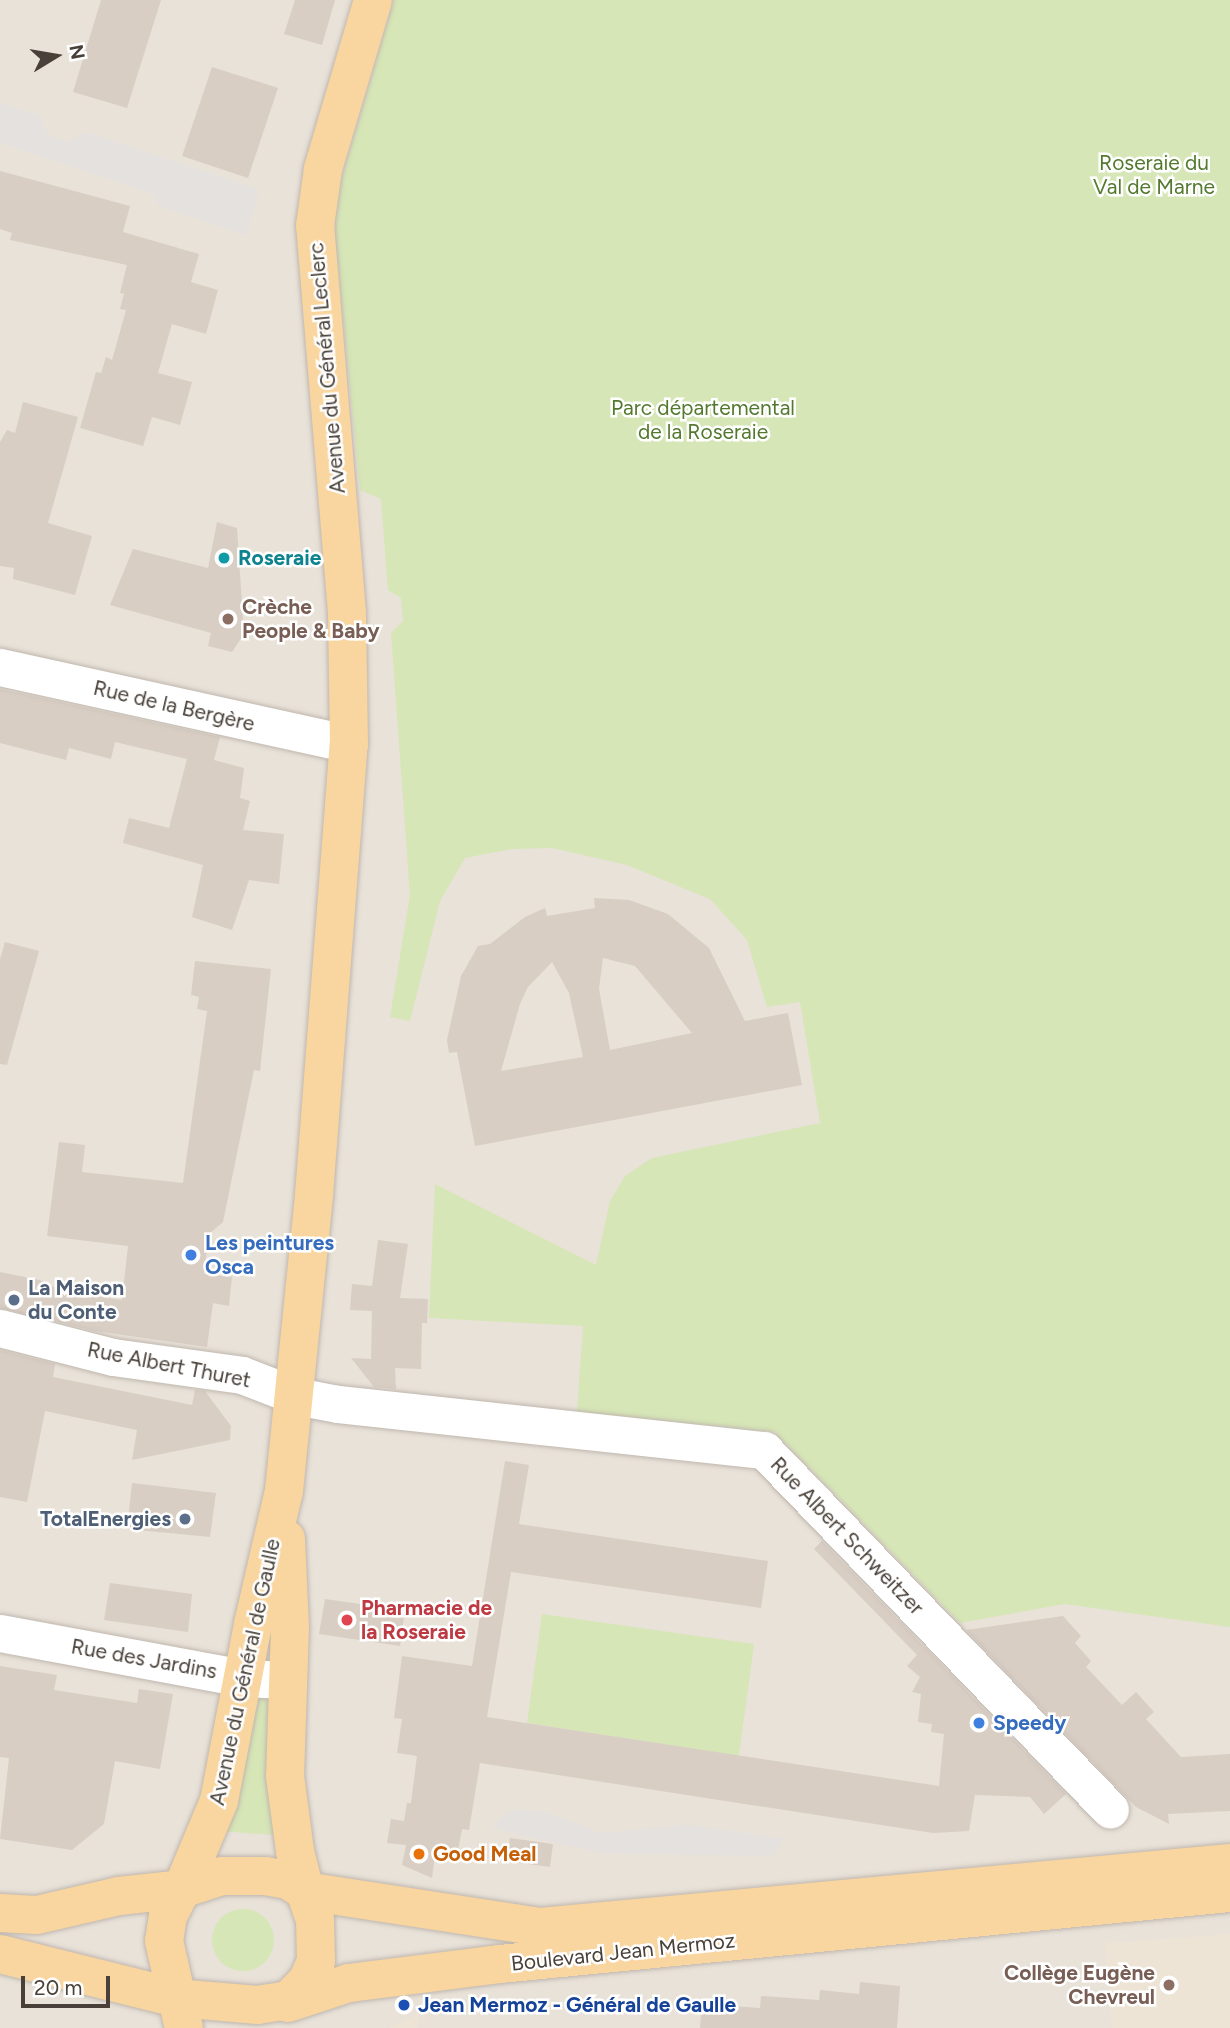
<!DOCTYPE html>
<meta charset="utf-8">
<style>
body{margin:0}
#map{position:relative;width:1230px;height:2028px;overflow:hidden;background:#f5f1eb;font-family:Figtree,sans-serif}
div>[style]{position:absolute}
.residential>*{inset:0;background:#e8e2d9}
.education>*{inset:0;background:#ede4d6}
.green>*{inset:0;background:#d6e6b6}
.round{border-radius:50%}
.parking>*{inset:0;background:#e4e1df}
.building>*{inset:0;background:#d9cec4}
.roads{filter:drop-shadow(0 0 2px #c0b7ae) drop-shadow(0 0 2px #c0b7ae)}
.minor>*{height:37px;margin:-18.5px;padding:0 18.5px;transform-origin:18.5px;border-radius:18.5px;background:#fff}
.major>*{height:38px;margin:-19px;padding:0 19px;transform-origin:19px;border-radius:19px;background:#f9d59f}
.dots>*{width:19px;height:19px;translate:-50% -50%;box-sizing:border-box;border:4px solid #fff;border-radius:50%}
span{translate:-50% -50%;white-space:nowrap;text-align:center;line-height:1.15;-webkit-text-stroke:5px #fff;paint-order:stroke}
.park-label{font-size:21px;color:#53792e}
.street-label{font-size:21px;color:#494139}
.culture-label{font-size:21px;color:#0d838f;font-weight:700}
.left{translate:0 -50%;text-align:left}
.education-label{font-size:21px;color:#785e54;font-weight:700}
.right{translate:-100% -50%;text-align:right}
.shop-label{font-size:21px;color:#366cbe;font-weight:700}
.service-label{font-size:21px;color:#4e5e75;font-weight:700}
.health-label{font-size:21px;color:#be3a42;font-weight:700}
.food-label{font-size:21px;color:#c56008;font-weight:700}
.transit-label{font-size:21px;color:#164399;font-weight:700}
.north{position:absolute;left:21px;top:21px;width:70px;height:70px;-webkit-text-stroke:5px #fff;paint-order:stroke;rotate:79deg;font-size:19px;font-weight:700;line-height:28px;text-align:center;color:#494139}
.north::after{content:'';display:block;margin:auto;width:24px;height:32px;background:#494139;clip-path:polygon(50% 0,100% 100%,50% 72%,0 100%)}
.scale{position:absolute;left:21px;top:1976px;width:89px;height:32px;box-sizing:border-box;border:4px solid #494139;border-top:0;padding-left:9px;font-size:21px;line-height:24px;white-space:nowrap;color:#494139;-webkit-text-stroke:5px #fff;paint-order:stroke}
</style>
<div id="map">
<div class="residential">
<i style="clip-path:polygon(0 0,1230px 0,1230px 2028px,0 2028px)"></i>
</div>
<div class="education">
<i style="clip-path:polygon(1230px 1934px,1230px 2028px,1112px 2028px,1105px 1943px)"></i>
<i style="clip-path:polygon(419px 2013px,417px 2028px,389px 2028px)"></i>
</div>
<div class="green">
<i style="clip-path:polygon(394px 0,1230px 0,1230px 1627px,1065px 1604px,960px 1623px,775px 1432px,577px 1412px,583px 1326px,429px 1318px,435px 1184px,596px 1265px,610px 1201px,625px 1176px,652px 1158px,820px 1123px,800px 1002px,767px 1007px,747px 940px,710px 899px,627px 865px,552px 848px,511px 849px,465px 858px,440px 901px,410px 1021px,390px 1017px,410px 895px,391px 633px,403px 621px,401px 598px,388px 590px,381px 499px,360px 490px,335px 233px,340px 184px)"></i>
<i style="clip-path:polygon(542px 1614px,754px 1644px,739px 1756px,527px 1723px)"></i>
<i style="clip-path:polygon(257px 1698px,271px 1699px,267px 1777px,274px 1835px,219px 1831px)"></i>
<i class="round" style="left:212px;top:1909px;width:62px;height:62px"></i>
</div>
<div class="parking">
<i style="clip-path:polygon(0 103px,39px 115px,48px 136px,69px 142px,85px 132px,259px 190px,246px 235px,165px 208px,156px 203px,157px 195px,0 143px)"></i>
<i style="clip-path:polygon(510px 1810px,542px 1811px,601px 1833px,689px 1825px,784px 1839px,771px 1856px,602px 1853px,492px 1828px)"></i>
</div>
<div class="building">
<i style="clip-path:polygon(101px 0,161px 0,127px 108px,73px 92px)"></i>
<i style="clip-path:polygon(295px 0,335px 0,322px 45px,284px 34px)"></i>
<i style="clip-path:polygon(212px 67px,278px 88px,248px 178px,182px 156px)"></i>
<i style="clip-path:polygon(0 171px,130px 206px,123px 232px,199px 254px,191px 282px,218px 290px,206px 334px,172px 324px,158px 373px,192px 382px,180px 425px,152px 417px,143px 446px,80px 428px,96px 372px,101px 373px,106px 357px,112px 360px,126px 310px,120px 309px,124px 294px,120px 293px,127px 265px,10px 240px,12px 233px,0 229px)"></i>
<i style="clip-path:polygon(23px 402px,78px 417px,48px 523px,92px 536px,75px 595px,13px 579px,14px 568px,0 566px,0 442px,7px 430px,15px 433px)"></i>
<i style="clip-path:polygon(217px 522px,237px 528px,244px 634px,232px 652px,208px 646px,211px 633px,110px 605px,133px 549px,208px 568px)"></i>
<i style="clip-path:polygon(0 689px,220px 737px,214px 760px,244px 768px,240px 798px,250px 801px,243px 830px,284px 834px,279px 884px,249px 880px,232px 930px,192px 917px,203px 865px,123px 843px,129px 818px,169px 828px,187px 759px,115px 742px,111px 759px,69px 748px,66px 760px,0 743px)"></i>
<i style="clip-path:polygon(evenodd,594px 898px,629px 900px,668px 914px,709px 948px,745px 1021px,788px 1013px,802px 1085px,475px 1146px,457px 1052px,449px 1053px,447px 1040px,461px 976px,478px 946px,490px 944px,525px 917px,545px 908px,547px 916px,595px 908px,594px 898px,603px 958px,635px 966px,692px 1033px,610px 1050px,599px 989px,603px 958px,594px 898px,552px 962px,569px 993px,583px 1057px,501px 1071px,520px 1004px,528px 987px,552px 962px)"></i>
<i style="clip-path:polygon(5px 942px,39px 951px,7px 1065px,0 1064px,0 959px)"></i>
<i style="clip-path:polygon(195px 961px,271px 969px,260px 1071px,254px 1070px,223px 1222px,209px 1234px,204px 1274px,232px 1277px,229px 1306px,213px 1303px,207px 1347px,95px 1331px,0 1308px,0 1272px,40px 1280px,62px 1291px,122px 1300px,128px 1246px,47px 1236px,59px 1142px,85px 1145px,82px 1172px,183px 1183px,207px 1011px,197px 1009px,199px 997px,191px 995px)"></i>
<i style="clip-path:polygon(378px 1240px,408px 1244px,400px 1298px,428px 1299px,427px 1323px,422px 1323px,421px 1369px,395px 1368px,396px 1389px,374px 1387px,351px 1358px,371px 1359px,372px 1311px,350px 1310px,352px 1284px,372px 1286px)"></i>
<i style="clip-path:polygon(0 1350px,55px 1364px,53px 1377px,192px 1405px,195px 1390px,205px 1391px,231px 1426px,230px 1440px,132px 1460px,137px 1430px,45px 1411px,27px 1502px,0 1497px)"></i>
<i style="clip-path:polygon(505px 1461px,529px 1465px,519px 1524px,768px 1561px,761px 1608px,511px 1572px,487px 1717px,939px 1786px,944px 1734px,931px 1732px,932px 1724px,918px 1722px,921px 1694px,912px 1692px,920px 1677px,907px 1666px,917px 1655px,814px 1549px,822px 1541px,1066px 1794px,1044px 1814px,1030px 1797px,975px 1795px,969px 1831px,933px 1833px,480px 1763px,469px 1830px,462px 1829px,458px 1851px,436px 1847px,432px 1878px,402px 1865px,406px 1845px,387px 1843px,391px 1819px,404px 1821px,407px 1803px,411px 1803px,417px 1756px,397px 1753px,402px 1719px,394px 1718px,402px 1656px,472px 1666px)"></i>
<i style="clip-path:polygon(132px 1483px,216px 1493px,210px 1537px,127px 1529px)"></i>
<i style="clip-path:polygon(110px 1583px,192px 1594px,188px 1632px,104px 1620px)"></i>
<i style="clip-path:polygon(325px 1599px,381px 1607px,381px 1613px,404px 1617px,400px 1646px,319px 1634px)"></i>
<i style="clip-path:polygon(1063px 1616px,1081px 1636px,1075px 1643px,1091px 1661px,1086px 1667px,1122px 1705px,1136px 1692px,1154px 1712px,1146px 1719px,1181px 1757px,1230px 1754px,1230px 1811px,1168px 1814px,1169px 1824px,1136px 1807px,966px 1630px)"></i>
<i style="clip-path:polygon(0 1666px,57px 1675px,54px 1690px,137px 1703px,139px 1689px,173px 1694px,160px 1769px,115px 1761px,104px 1824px,72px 1850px,0 1839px,9px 1758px,0 1757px)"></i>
<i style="clip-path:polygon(510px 1838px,553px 1844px,550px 1867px,506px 1861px)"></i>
<i style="clip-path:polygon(860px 1982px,900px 1986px,897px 2028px,700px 2028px,702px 2004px,760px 2008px,761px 1996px,819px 2000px,820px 1990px,859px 1994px)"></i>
</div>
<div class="roads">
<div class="minor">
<i style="left:0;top:667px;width:357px;rotate:12.4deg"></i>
<i style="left:0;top:1328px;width:117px;rotate:14.4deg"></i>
<i style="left:113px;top:1357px;width:130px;rotate:7.9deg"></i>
<i style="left:242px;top:1375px;width:58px;rotate:21.3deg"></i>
<i style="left:296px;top:1396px;width:43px;rotate:10.8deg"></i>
<i style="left:338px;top:1404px;width:428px;rotate:6.2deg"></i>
<i style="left:764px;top:1450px;width:499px;rotate:46.1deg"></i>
<i style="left:0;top:1633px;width:247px;rotate:10.5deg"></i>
<i style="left:243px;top:1678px;width:45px;rotate:2.5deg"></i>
</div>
<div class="major">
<i style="left:286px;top:1539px;width:88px;rotate:87.4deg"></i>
<i style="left:290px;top:1627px;width:149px;rotate:91.9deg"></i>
<i style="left:285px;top:1776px;width:76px;rotate:82.4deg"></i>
<i style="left:295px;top:1851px;width:41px;rotate:76deg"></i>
<i style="left:305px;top:1891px;width:31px;rotate:71deg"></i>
<i style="left:315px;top:1920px;width:41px;rotate:88.6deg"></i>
<i style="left:316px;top:1961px;width:21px;rotate:113deg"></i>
<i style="left:308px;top:1980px;width:28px;rotate:134deg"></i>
<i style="left:289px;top:2000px;width:31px;rotate:171deg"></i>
<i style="left:258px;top:2005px;width:81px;rotate:-175.1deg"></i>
<i style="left:177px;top:1998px;width:58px;rotate:-102.8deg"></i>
<i style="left:164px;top:1941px;width:25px;rotate:-81deg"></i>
<i style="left:168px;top:1916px;width:30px;rotate:-63deg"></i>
<i style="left:182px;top:1889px;width:42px;rotate:-18deg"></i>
<i style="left:222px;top:1876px;width:43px"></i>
<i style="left:265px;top:1876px;width:23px;rotate:10deg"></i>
<i style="left:288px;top:1880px;width:20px;rotate:33deg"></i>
<i style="left:305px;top:1891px;width:238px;rotate:8.7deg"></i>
<i style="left:540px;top:1927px;width:693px;rotate:-5.3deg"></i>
<i style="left:0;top:1913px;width:37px;rotate:3deg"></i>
<i style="left:37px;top:1915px;width:84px;rotate:-13deg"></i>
<i style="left:119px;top:1896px;width:63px;rotate:-6.3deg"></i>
<i style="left:182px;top:1889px;width:95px;rotate:-67.2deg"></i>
<i style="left:219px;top:1801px;width:180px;rotate:-79.1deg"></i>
<i style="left:253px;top:1624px;width:137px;rotate:-76.9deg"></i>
<i style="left:284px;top:1491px;width:298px;rotate:-84.2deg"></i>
<i style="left:314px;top:1195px;width:452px;rotate:-85.6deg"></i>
<i style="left:349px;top:744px;width:131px;rotate:-90.9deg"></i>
<i style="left:347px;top:613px;width:388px;rotate:-94.7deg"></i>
<i style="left:315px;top:226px;width:58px;rotate:-82deg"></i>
<i style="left:323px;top:169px;width:176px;rotate:-73.5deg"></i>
<i style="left:0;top:1954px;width:182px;rotate:14deg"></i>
<i style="left:177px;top:1998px;width:31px;rotate:77deg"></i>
<i style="left:288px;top:2003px;width:64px;rotate:-18.2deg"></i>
<i style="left:349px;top:1983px;width:152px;rotate:-7.2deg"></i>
<i style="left:500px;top:1964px;width:733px;rotate:-5.56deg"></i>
</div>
</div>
<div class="dots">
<i style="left:224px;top:558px;background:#0f9aa8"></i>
<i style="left:228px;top:619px;background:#8d6e63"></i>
<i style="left:191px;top:1255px;background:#3f7fe0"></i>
<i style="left:14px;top:1300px;background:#5c6f8a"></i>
<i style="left:185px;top:1519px;background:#5c6f8a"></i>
<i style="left:347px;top:1620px;background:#e0444e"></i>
<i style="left:979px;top:1723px;background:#3f7fe0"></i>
<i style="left:419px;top:1854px;background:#e8710a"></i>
<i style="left:1169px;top:1985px;background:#8d6e63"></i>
<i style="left:404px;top:2005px;background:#1a4fb4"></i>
</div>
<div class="park-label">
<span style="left:1154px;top:175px">Roseraie du<br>Val de Marne</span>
<span style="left:703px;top:420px">Parc départemental<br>de la Roseraie</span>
</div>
<div class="street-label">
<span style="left:327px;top:368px;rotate:-95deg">Avenue du Général Leclerc</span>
<span style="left:174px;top:706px;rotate:13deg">Rue de la Bergère</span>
<span style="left:169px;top:1365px;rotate:11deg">Rue Albert Thuret</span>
<span style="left:847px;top:1536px;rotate:46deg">Rue Albert Schweitzer</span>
<span style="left:144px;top:1659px;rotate:10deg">Rue des Jardins</span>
<span style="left:245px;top:1672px;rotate:-78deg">Avenue du Général de Gaulle</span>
<span style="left:623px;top:1952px;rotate:-6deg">Boulevard Jean Mermoz</span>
</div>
<div class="culture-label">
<span class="left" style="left:238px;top:558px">Roseraie</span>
</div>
<div class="education-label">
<span class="left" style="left:242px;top:619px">Crèche<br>People &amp; Baby</span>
<span class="right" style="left:1155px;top:1985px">Collège Eugène<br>Chevreul</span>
</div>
<div class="shop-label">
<span class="left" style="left:205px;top:1255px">Les peintures<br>Osca</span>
<span class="left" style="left:993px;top:1723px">Speedy</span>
</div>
<div class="service-label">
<span class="left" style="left:28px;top:1300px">La Maison<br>du Conte</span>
<span class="right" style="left:171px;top:1519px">TotalEnergies</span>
</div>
<div class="health-label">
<span class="left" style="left:361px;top:1620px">Pharmacie de<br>la Roseraie</span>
</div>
<div class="food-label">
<span class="left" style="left:433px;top:1854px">Good Meal</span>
</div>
<div class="transit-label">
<span class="left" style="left:418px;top:2005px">Jean Mermoz - Général de Gaulle</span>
</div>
<div class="north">N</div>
<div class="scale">20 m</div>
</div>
